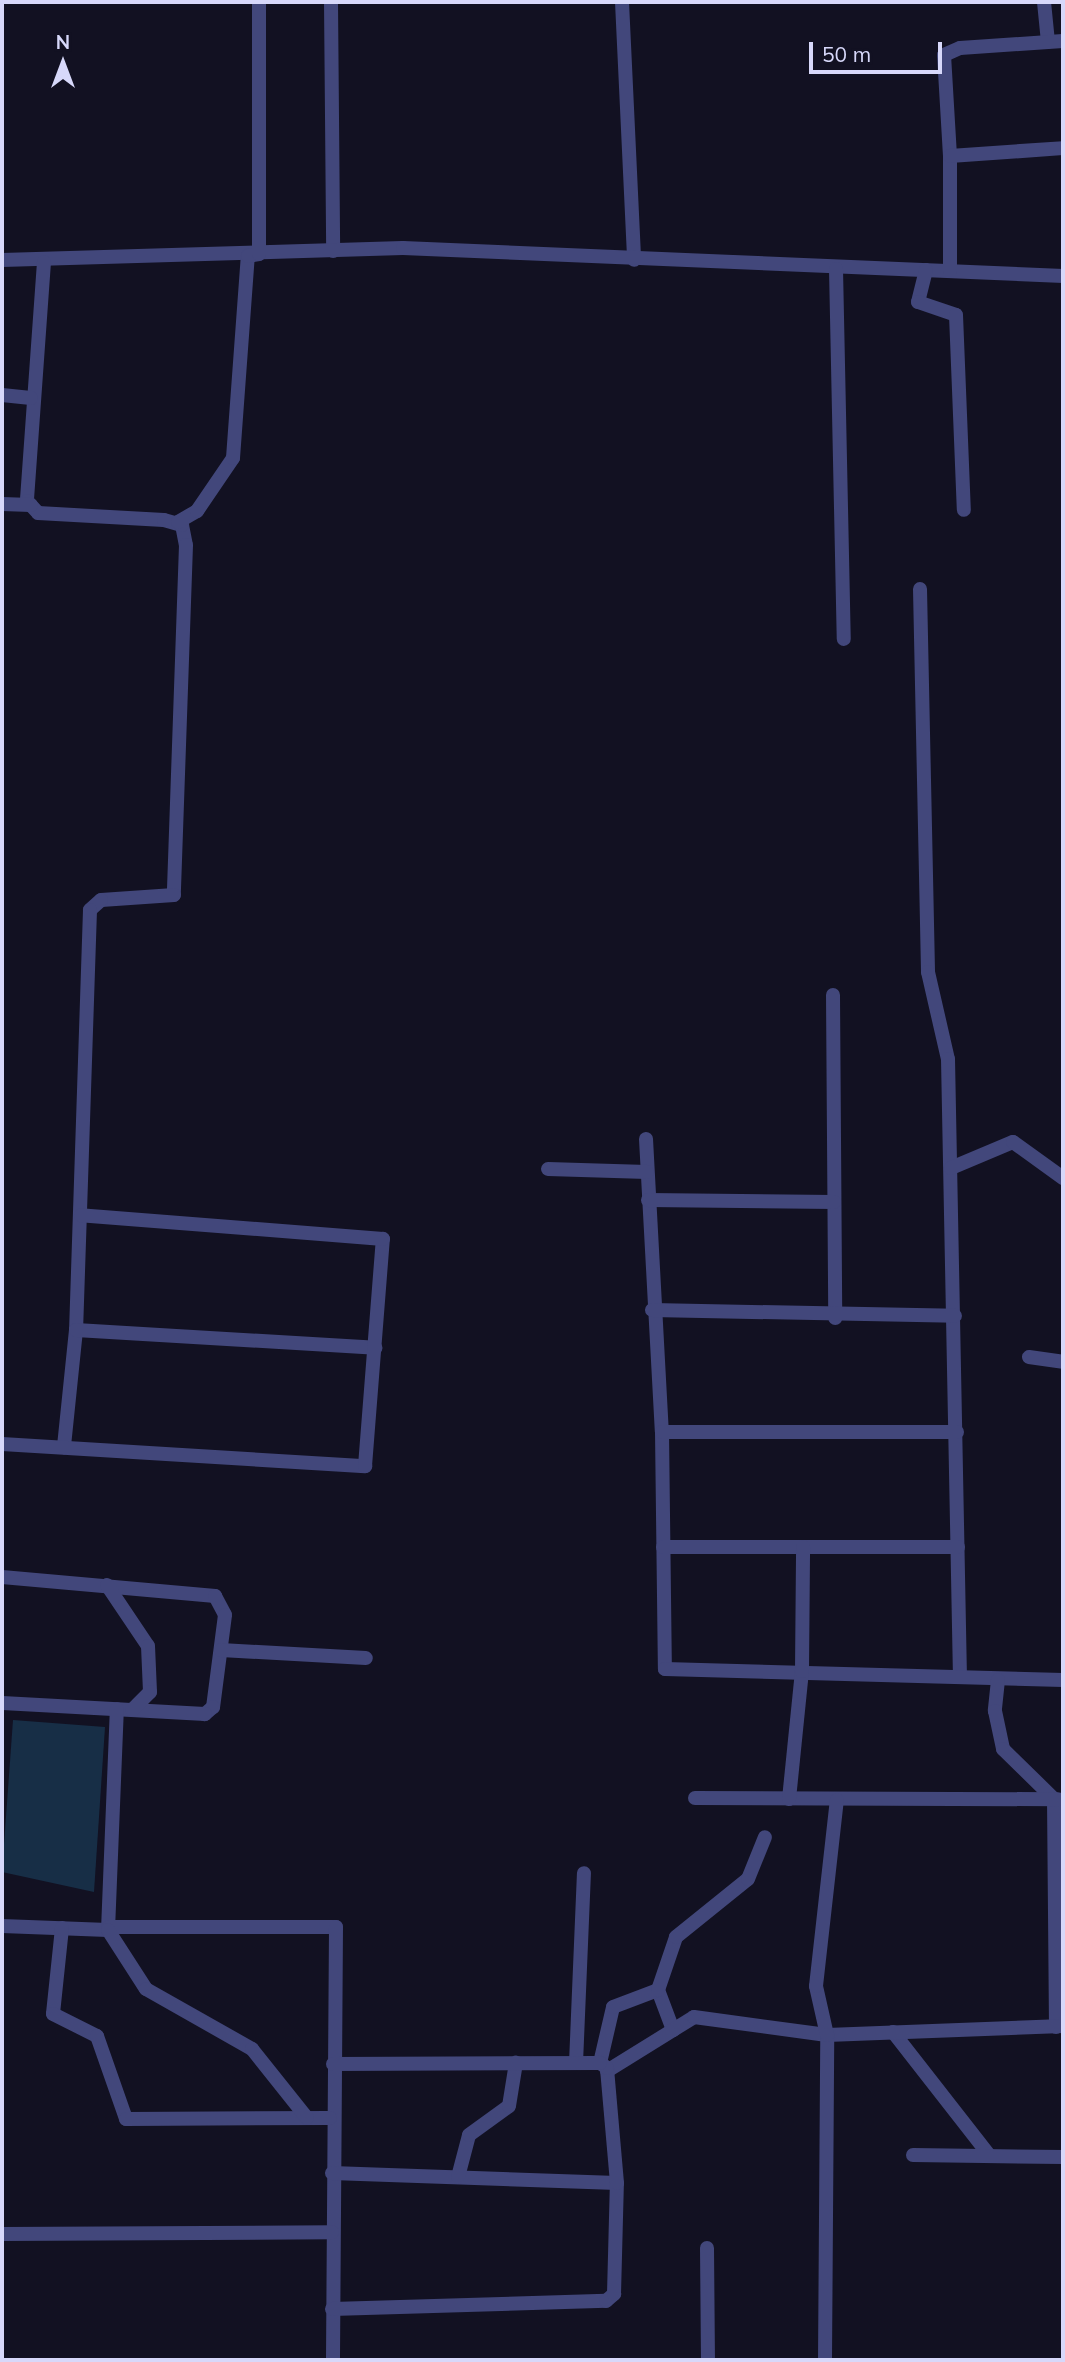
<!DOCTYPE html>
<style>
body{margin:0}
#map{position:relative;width:1065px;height:2362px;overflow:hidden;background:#121122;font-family:Mulish,sans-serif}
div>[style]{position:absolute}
.water>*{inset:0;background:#172e46}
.minor>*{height:14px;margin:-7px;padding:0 7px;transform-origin:7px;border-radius:7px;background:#42477b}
span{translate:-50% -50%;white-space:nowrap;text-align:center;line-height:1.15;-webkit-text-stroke:5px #121122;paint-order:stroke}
.frame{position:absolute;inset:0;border:4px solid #d7d8fa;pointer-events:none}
.north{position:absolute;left:28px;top:28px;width:70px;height:70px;-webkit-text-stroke:5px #121122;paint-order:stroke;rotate:0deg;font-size:19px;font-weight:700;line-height:28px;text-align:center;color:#d7d8fa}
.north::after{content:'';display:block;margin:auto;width:24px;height:32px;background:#d7d8fa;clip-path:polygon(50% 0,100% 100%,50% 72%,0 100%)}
.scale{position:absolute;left:809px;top:42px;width:133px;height:32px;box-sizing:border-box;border:4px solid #d7d8fa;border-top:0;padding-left:9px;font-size:21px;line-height:24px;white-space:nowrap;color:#d7d8fa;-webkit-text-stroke:5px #121122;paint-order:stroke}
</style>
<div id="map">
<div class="water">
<i style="clip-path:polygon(13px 1720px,105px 1727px,94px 1892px,2px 1872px)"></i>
</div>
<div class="minor">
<i style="left:331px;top:2px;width:249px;rotate:89.5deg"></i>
<i style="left:622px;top:2px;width:258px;rotate:87.3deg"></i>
<i style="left:1044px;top:2px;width:40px;rotate:84.3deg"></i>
<i style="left:950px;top:156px;width:101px;rotate:-93.4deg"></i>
<i style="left:944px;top:55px;width:17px;rotate:-24deg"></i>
<i style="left:960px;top:48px;width:103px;rotate:-3.9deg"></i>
<i style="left:2px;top:260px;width:401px;rotate:-1.7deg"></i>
<i style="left:403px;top:248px;width:661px;rotate:2.43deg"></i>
<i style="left:44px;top:262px;width:240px;rotate:94.1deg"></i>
<i style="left:27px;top:501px;width:16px;rotate:47deg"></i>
<i style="left:38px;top:513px;width:126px;rotate:3.2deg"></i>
<i style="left:164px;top:520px;width:19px;rotate:16deg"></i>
<i style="left:182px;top:525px;width:20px;rotate:79deg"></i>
<i style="left:186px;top:545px;width:350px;rotate:92deg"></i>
<i style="left:174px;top:895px;width:73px;rotate:176.1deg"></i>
<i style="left:101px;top:900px;width:15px;rotate:138deg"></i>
<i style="left:90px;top:910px;width:420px;rotate:91.9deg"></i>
<i style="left:76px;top:1330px;width:118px;rotate:95.9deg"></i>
<i style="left:836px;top:269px;width:370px;rotate:88.8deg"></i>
<i style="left:926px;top:270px;width:33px;rotate:104deg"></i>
<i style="left:918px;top:302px;width:40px;rotate:18.9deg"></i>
<i style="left:956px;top:315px;width:195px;rotate:87.7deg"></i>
<i style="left:950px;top:271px;width:115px;rotate:-90deg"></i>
<i style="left:950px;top:156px;width:113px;rotate:-4deg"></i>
<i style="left:2px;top:395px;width:29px;rotate:6deg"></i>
<i style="left:2px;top:504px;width:29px;rotate:2deg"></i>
<i style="left:182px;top:525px;width:5px;rotate:-143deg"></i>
<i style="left:178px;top:522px;width:22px;rotate:-30deg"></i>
<i style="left:197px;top:511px;width:64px;rotate:-55.8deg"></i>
<i style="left:233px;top:458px;width:203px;rotate:-85.8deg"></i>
<i style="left:248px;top:256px;width:11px;rotate:-10deg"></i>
<i style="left:259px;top:254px;width:252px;rotate:-90deg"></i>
<i style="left:920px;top:589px;width:383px;rotate:88.8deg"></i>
<i style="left:928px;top:972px;width:89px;rotate:77.1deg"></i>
<i style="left:948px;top:1059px;width:618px;rotate:88.89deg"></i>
<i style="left:833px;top:995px;width:323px;rotate:89.6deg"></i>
<i style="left:646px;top:1139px;width:293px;rotate:86.9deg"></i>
<i style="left:662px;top:1432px;width:237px;rotate:89.3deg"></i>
<i style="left:665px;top:1669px;width:398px;rotate:1.6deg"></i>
<i style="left:951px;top:1168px;width:67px;rotate:-22.8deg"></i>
<i style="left:1013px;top:1142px;width:62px;rotate:35.8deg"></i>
<i style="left:548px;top:1169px;width:99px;rotate:1.7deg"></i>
<i style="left:648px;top:1200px;width:186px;rotate:0.6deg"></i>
<i style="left:652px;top:1310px;width:303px;rotate:1.1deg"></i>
<i style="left:76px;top:1330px;width:300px;rotate:3.4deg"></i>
<i style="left:1029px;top:1357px;width:34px;rotate:8deg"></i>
<i style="left:662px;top:1432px;width:295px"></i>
<i style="left:2px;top:1444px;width:364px;rotate:3.5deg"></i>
<i style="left:365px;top:1466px;width:228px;rotate:-85.5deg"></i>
<i style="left:383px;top:1239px;width:303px;rotate:-175.5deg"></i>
<i style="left:663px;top:1547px;width:295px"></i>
<i style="left:2px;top:1577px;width:214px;rotate:5.1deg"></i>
<i style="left:215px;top:1596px;width:21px;rotate:62deg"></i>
<i style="left:225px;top:1615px;width:93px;rotate:97.4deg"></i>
<i style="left:213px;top:1707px;width:11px;rotate:139deg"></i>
<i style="left:205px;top:1714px;width:203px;rotate:-176.9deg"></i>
<i style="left:107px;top:1585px;width:73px;rotate:56.1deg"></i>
<i style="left:148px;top:1646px;width:46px;rotate:87.5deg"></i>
<i style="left:150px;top:1692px;width:25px;rotate:135deg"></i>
<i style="left:221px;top:1650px;width:145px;rotate:3.2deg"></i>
<i style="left:998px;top:1680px;width:31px;rotate:96deg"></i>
<i style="left:995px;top:1711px;width:39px;rotate:78deg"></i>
<i style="left:1003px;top:1749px;width:71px;rotate:44.4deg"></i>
<i style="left:1054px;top:1799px;width:228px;rotate:89.5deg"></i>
<i style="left:695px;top:1798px;width:363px;rotate:0.2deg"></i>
<i style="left:789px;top:1799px;width:129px;rotate:-84.2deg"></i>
<i style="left:802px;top:1671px;width:124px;rotate:-89.5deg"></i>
<i style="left:2px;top:1926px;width:106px;rotate:2.2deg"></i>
<i style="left:108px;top:1930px;width:221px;rotate:-87.7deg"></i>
<i style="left:109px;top:1927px;width:227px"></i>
<i style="left:336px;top:1927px;width:433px;rotate:90.4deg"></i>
<i style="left:62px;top:1928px;width:86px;rotate:96deg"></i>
<i style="left:53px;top:2014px;width:49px;rotate:26.6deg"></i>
<i style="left:97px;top:2036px;width:88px;rotate:70.7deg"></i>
<i style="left:126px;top:2119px;width:204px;rotate:-0.3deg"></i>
<i style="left:108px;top:1930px;width:70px;rotate:57.2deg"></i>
<i style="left:146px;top:1989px;width:122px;rotate:29.5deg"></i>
<i style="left:252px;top:2049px;width:88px;rotate:51.4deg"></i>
<i style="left:658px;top:1990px;width:43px;rotate:69.4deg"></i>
<i style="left:893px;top:2032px;width:157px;rotate:52deg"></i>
<i style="left:576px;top:2063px;width:190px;rotate:-87.6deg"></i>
<i style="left:600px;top:2063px;width:57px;rotate:-76.9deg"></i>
<i style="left:613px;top:2007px;width:48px;rotate:-20.7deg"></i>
<i style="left:658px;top:1990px;width:56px;rotate:-71.2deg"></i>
<i style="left:676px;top:1937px;width:92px;rotate:-38.9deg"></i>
<i style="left:748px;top:1879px;width:45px;rotate:-68deg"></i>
<i style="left:607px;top:2071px;width:102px;rotate:-31.8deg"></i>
<i style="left:694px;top:2017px;width:134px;rotate:7.7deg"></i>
<i style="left:827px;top:2035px;width:236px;rotate:-2.2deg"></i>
<i style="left:913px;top:2155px;width:150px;rotate:0.8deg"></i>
<i style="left:332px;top:2173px;width:285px;rotate:2deg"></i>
<i style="left:458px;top:2177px;width:43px;rotate:-75.3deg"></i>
<i style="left:469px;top:2135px;width:49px;rotate:-35.9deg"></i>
<i style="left:509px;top:2106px;width:44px;rotate:-80.8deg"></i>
<i style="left:2px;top:2234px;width:330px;rotate:-0.3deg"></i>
<i style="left:707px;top:2248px;width:112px;rotate:89.5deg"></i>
<i style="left:332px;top:2309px;width:274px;rotate:-1.7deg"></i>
<i style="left:606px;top:2301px;width:11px;rotate:-41deg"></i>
<i style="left:614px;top:2294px;width:111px;rotate:-88.5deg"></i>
<i style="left:617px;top:2183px;width:115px;rotate:-95deg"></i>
<i style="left:607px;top:2068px;width:9px;rotate:-144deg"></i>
<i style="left:600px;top:2063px;width:267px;rotate:179.8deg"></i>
<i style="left:825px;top:2360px;width:325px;rotate:-89.6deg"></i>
<i style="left:827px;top:2035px;width:50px;rotate:-102.7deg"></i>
<i style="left:816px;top:1986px;width:187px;rotate:-83.6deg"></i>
</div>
<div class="frame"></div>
<div class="north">N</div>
<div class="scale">50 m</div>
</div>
